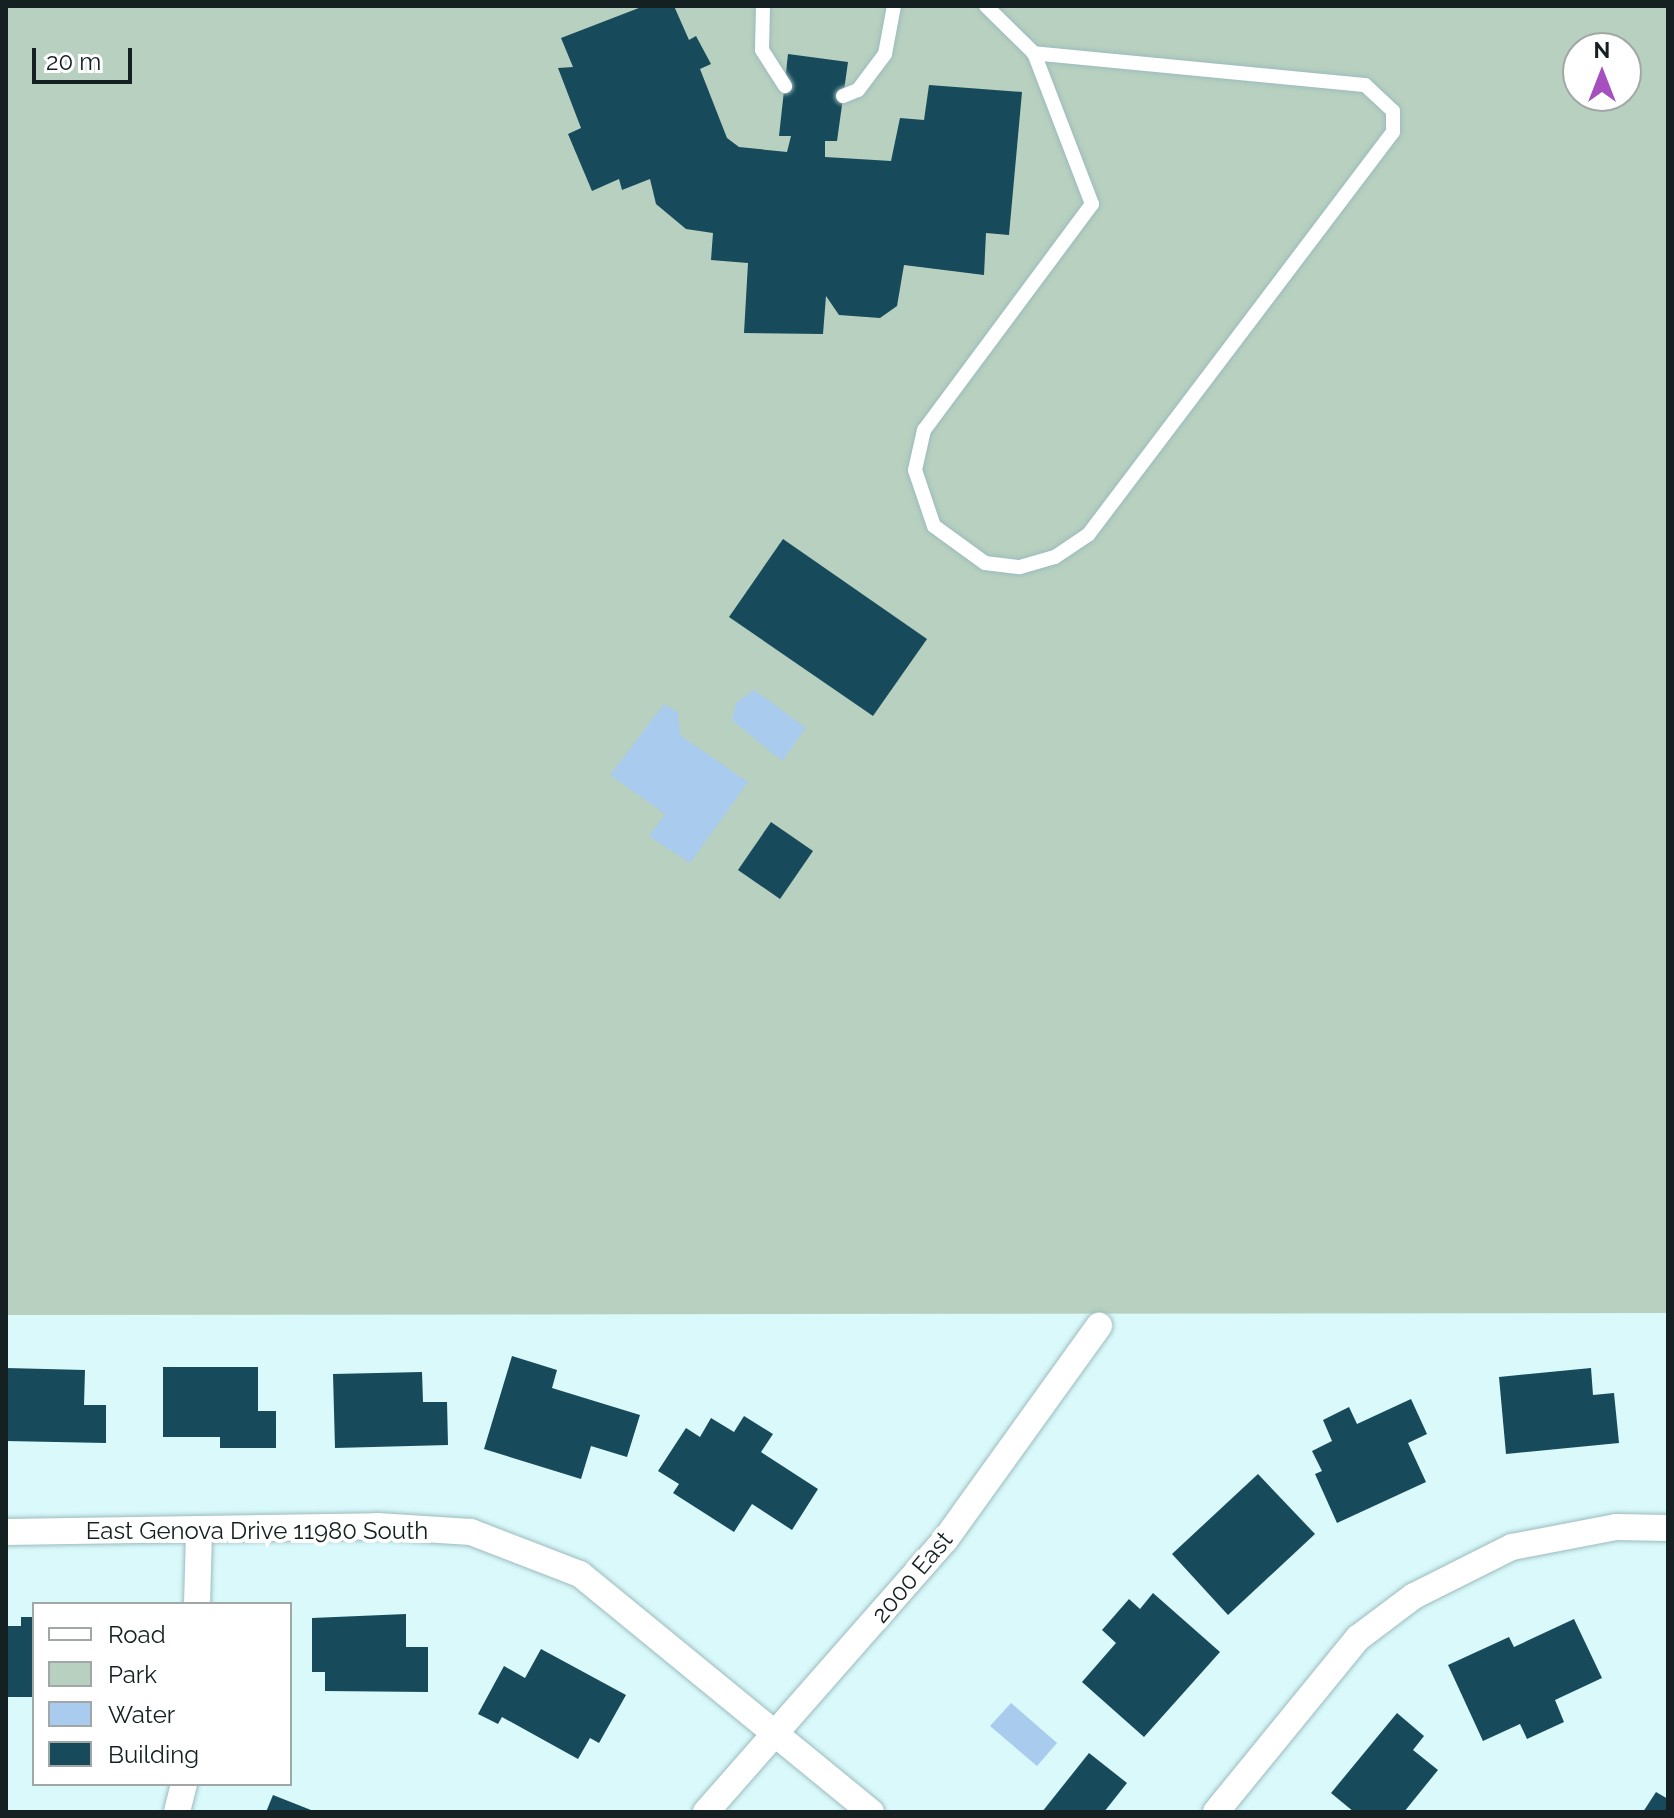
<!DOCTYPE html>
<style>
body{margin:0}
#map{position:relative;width:1674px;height:1818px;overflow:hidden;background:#d9f9fb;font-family:Raleway,sans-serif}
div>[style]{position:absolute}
.green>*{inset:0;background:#b7d0bf}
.water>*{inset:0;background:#a9cbed}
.building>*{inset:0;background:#174a5b}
.roads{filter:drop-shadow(0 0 2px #9cbbbd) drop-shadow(0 0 2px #9cbbbd)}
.service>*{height:14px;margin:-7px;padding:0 7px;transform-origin:7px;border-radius:7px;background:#fff}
.minor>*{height:26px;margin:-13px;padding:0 13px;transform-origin:13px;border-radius:13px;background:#fff}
span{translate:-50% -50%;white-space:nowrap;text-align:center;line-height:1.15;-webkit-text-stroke:8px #fff;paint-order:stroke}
.street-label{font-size:24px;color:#142021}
.frame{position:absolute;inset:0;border:8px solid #142021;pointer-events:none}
.legend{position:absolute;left:32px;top:1602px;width:260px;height:184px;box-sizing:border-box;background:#fff;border:2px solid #a1a6a6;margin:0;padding:10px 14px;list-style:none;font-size:24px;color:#142021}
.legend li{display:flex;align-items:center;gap:16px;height:40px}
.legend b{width:40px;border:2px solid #a1a6a6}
.north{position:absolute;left:1562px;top:32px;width:80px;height:80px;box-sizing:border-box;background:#fff;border:2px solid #a1a6a6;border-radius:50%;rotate:0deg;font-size:22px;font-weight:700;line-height:32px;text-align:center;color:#142021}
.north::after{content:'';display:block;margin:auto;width:28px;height:36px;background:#a550be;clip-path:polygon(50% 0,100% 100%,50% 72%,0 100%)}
.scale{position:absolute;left:32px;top:48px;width:100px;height:36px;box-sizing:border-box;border:4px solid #142021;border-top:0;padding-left:10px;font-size:24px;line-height:28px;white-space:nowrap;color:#142021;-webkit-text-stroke:6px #fff;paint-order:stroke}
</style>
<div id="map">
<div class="green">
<i style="clip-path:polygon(evenodd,6px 6px,1668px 6px,1668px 1313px,6px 1315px,6px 6px,1578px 48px,1626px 48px,1626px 96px,1578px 96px,1578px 48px)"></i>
</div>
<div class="water">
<i style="clip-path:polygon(754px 690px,806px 728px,782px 761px,732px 720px,736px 703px)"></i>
<i style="clip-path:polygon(664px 704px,678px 712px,680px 735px,748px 782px,690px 863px,649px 836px,665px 814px,610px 775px)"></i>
<i style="clip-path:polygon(1011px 1703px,1057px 1743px,1037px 1766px,990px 1726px)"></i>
</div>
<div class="building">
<i style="clip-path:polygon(644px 6px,674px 6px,689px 40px,696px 36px,711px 64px,700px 69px,727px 138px,739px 147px,787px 152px,791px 136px,779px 136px,788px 54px,848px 62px,837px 141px,825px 141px,825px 157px,891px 161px,900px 118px,924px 120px,929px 85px,1022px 92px,1009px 235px,986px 233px,984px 275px,904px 265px,897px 306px,880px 318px,839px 315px,826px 296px,823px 334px,744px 333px,748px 263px,711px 260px,713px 233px,686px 229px,656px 204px,650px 179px,622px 190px,619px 179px,592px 191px,568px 134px,581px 128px,558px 68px,573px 67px,561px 38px)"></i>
<i style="clip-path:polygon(783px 539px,927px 639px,873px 716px,729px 617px)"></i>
<i style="clip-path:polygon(771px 822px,813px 851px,780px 899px,738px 870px)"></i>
<i style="clip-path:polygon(512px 1356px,557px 1370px,552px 1388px,640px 1415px,627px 1457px,591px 1446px,581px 1479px,484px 1449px)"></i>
<i style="clip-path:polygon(163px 1367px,258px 1367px,258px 1411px,276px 1411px,276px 1448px,220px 1448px,220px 1437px,163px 1437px)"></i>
<i style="clip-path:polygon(6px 1368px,85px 1370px,84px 1405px,106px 1405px,106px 1443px,6px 1441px)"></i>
<i style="clip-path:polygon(1591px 1368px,1593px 1395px,1614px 1393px,1619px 1443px,1506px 1454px,1499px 1377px)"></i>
<i style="clip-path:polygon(422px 1372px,423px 1402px,447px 1402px,448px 1445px,335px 1448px,333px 1374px)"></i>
<i style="clip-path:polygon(1411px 1399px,1427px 1434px,1408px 1443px,1426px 1482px,1337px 1523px,1315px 1474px,1322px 1471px,1312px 1451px,1332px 1441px,1323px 1420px,1349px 1407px,1357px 1424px)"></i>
<i style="clip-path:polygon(744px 1416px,773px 1434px,761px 1452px,818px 1489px,792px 1530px,752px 1504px,734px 1532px,673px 1493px,679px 1484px,658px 1471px,686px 1428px,700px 1437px,711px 1418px,734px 1432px)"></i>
<i style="clip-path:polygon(1258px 1474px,1315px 1534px,1228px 1615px,1172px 1554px)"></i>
<i style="clip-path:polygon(1153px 1593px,1220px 1652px,1144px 1737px,1082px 1682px,1116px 1643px,1102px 1630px,1129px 1599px,1140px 1609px)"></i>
<i style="clip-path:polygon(406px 1614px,406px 1647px,428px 1647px,428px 1692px,325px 1691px,325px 1672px,312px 1672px,312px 1618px)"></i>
<i style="clip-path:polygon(21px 1617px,34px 1617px,34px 1697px,6px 1697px,6px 1626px,21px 1626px)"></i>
<i style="clip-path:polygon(1574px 1619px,1602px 1678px,1555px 1700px,1564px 1722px,1527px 1739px,1520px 1724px,1483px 1741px,1448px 1665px,1509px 1637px,1514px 1647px)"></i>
<i style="clip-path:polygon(541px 1649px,626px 1695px,599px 1743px,590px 1738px,578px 1759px,502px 1717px,498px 1724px,478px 1714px,504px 1666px,525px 1678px)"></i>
<i style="clip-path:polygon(1397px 1713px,1424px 1736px,1413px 1750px,1438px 1770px,1404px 1812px,1354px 1812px,1331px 1793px)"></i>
<i style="clip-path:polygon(1089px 1753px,1127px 1783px,1104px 1812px,1042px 1812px)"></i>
<i style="clip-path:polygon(1656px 1792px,1668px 1799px,1668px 1812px,1643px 1812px)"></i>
<i style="clip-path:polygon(273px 1795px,316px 1812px,266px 1812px)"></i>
</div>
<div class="roads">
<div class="service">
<i style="left:763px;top:6px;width:44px;rotate:91.3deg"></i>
<i style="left:762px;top:50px;width:43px;rotate:57.4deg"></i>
<i style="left:986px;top:6px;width:67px;rotate:44.4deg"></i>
<i style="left:1034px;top:53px;width:162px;rotate:69deg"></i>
<i style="left:1092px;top:204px;width:282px;rotate:126.6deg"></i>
<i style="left:924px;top:430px;width:41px;rotate:102.7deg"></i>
<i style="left:915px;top:470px;width:59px;rotate:71.3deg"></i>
<i style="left:934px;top:526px;width:63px;rotate:36deg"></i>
<i style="left:985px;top:563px;width:35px;rotate:7deg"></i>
<i style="left:1020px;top:567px;width:36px;rotate:-16deg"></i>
<i style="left:1055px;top:557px;width:40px;rotate:-34deg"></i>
<i style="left:1088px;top:535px;width:505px;rotate:-52.88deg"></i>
<i style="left:1393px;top:132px;width:21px;rotate:-90deg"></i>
<i style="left:1393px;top:111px;width:38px;rotate:-137deg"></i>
<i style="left:1365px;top:85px;width:333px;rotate:-174.5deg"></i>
<i style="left:843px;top:96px;width:16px;rotate:-22deg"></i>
<i style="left:858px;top:90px;width:45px;rotate:-53.1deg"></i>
<i style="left:885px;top:54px;width:49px;rotate:-79.4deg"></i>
</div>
<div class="minor">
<i style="left:6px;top:1532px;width:371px;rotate:-0.9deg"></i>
<i style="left:377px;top:1526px;width:94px;rotate:3.7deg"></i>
<i style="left:471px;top:1532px;width:117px;rotate:21.1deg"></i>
<i style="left:580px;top:1574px;width:376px;rotate:39.3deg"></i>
<i style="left:197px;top:1604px;width:72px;rotate:-88.4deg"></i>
<i style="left:177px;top:1812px;width:29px;rotate:-76deg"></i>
<i style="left:706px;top:1812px;width:362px;rotate:-48.7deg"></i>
<i style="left:945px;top:1540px;width:264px;rotate:-54.3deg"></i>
<i style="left:1216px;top:1812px;width:225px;rotate:-50.8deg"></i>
<i style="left:1358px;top:1638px;width:70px;rotate:-36.9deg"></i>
<i style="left:1414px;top:1596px;width:110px;rotate:-26.6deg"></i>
<i style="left:1512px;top:1547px;width:106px;rotate:-10.9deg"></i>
<i style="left:1616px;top:1527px;width:52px;rotate:1.1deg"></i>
</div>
</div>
<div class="street-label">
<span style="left:257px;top:1531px">East Genova Drive 11980 South</span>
<span style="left:912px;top:1577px;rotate:-50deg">2000 East</span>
</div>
<div class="frame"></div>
<ul class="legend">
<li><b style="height:10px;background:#fff"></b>Road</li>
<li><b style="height:22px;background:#b7d0bf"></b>Park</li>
<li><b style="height:22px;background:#a9cbed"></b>Water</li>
<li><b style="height:22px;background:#174a5b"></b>Building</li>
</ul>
<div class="north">N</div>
<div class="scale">20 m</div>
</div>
